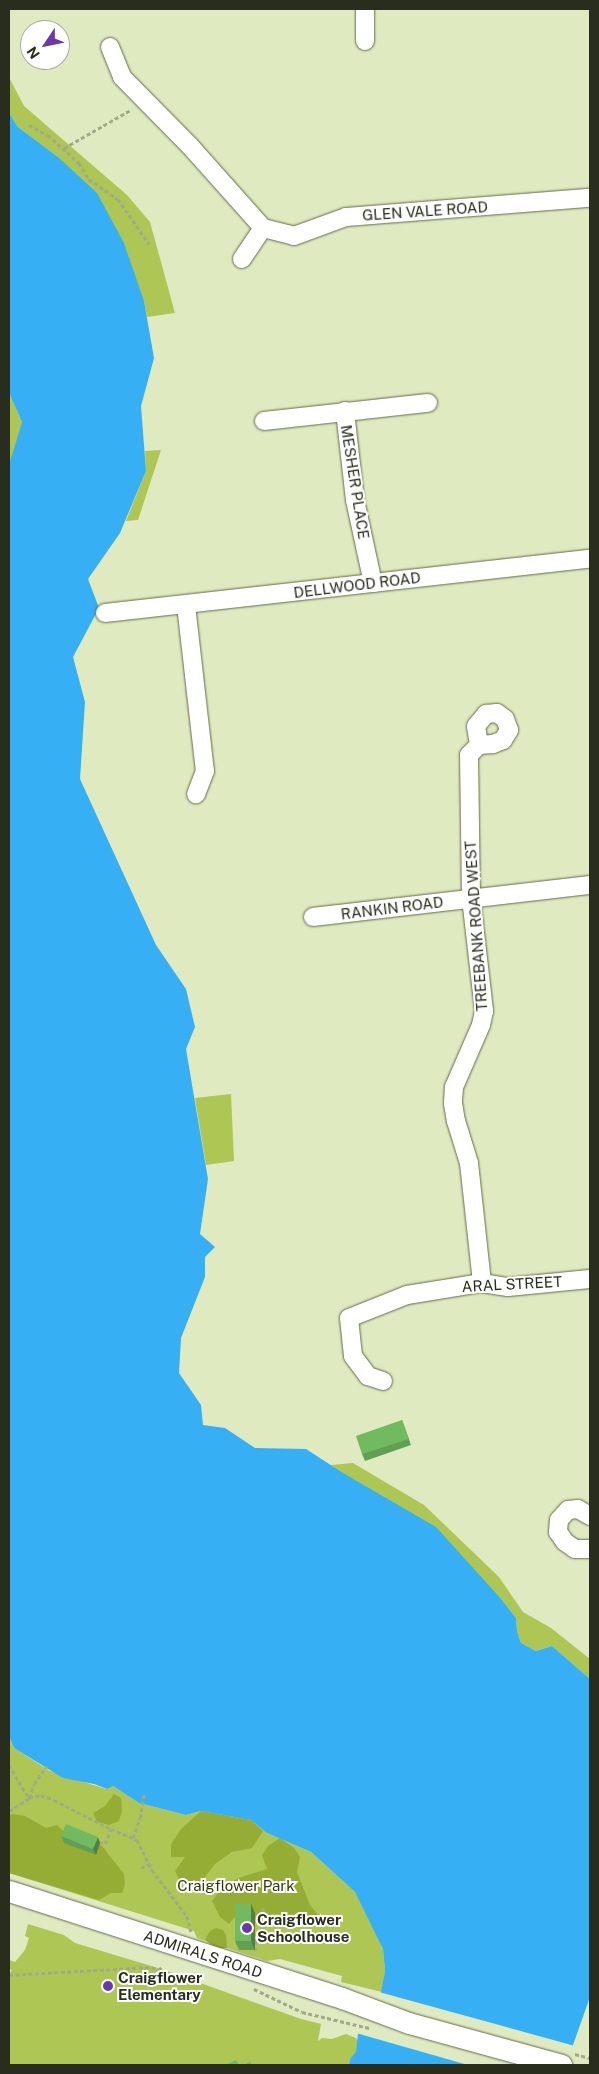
<!DOCTYPE html>
<style>
body{margin:0}
#map{position:relative;width:599px;height:2074px;overflow:hidden;background:#dfeac1;font-family:"Public Sans",sans-serif}
div>[style]{position:absolute}
.green>*{inset:0;background:#aec653}
.forest>*{inset:0;background:#96ad35}
.water>*{inset:0;background:#37aff5}
.pier>*{inset:0;background:#dfeac1}
.path>*{height:2.5px;margin-top:-1.25px;transform-origin:0;background:repeating-linear-gradient(90deg,#a1a989 0 4px,transparent 0 6.5px)}
.roads{filter:drop-shadow(0 0 1px #626b47) drop-shadow(0 0 1px #626b47)}
.minor>*{height:18px;margin:-9px;padding:0 9px;transform-origin:9px;border-radius:9px;background:#fff}
.major>*{height:21px;margin:-10.5px;padding:0 10.5px;transform-origin:10.5px;border-radius:10.5px;background:#fff}
.wall>*{inset:0;background:#61a052}
.shaded-wall>*{inset:0;background:#4f8242}
.building>*{inset:0;background:#71ba5f}
.dots>*{width:14px;height:14px;translate:-50% -50%;box-sizing:border-box;border:2px solid #fff;border-radius:50%}
span{translate:-50% -50%;white-space:nowrap;text-align:center;line-height:1.15;-webkit-text-stroke:4px #fff;paint-order:stroke}
.street-label{font-size:15px;color:#292d1e}
.park-label{font-size:15px;color:#303908}
.poi-label{font-size:15px;color:#292d1e;font-weight:700}
.left{translate:0 -50%;text-align:left}
.frame{position:absolute;inset:0;border:10px solid #292d1e;pointer-events:none}
.north{position:absolute;left:20px;top:20px;width:50px;height:50px;box-sizing:border-box;background:#fff;border:1px solid #a9aba5;border-radius:50%;rotate:236deg;font-size:14px;font-weight:700;line-height:20px;text-align:center;color:#292d1e}
.north::after{content:'';display:block;margin:auto;width:18px;height:22px;background:#6c37ae;clip-path:polygon(50% 0,100% 100%,50% 72%,0 100%)}
</style>
<div id="map">
<div class="green">
<i style="clip-path:polygon(9px 24px,10px 79px,24px 106px,127px 195px,150px 222px,175px 313px,147px 317px,144px 301px,58px 157px,18px 127px,9px 113px)"></i>
<i style="clip-path:polygon(9px 393px,22px 422px,9px 486px)"></i>
<i style="clip-path:polygon(161px 450px,138px 520px,126px 521px,146px 471px,145px 451px)"></i>
<i style="clip-path:polygon(231px 1094px,234px 1161px,206px 1165px,195px 1098px)"></i>
<i style="clip-path:polygon(353px 1463px,424px 1505px,499px 1577px,523px 1612px,551px 1628px,590px 1659px,590px 1679px,552px 1646px,536px 1651px,521px 1643px,517px 1631px,516px 1618px,502px 1600px,331px 1465px)"></i>
<i style="clip-path:polygon(9px 1736px,14px 1748px,50px 1771px,106px 1789px,113px 1786px,139px 1803px,186px 1815px,201px 1811px,251px 1820px,267px 1833px,311px 1852px,355px 1892px,373px 1925px,383px 1949px,385px 1971px,382px 1992px,341px 1982px,342px 1976px,280px 1959px,267px 1961px,197px 1938px,194px 1931px,9px 1873px)"></i>
<i style="clip-path:polygon(28px 1924px,64px 1935px,75px 1943px,158px 1968px,158px 1972px,166px 1975px,167px 1971px,301px 2019px,321px 2024px,318px 2041px,322px 2038px,332px 2039px,346px 2034px,356px 2038px,359px 2043px,356px 2053px,350px 2059px,349px 2065px,9px 2065px,9px 1974px,12px 1970px,9px 1969px,9px 1960px,15px 1962px,25px 1950px,29px 1938px,25px 1936px)"></i>
</div>
<div class="forest">
<i style="clip-path:polygon(114px 1794px,121px 1798px,122px 1811px,119px 1821px,109px 1825px,97px 1822px,93px 1813px,105px 1806px)"></i>
<i style="clip-path:polygon(201px 1811px,251px 1820px,263px 1831px,252px 1848px,232px 1852px,215px 1864px,202px 1881px,187px 1883px,179px 1879px,175px 1871px,185px 1857px,171px 1857px,171px 1844px,181px 1829px)"></i>
<i style="clip-path:polygon(13px 1814px,25px 1816px,46px 1828px,57px 1825px,65px 1833px,102px 1846px,124px 1874px,125px 1885px,122px 1893px,111px 1893px,99px 1900px,9px 1873px,9px 1815px)"></i>
<i style="clip-path:polygon(280px 1838px,294px 1848px,300px 1857px,297px 1872px,310px 1905px,319px 1916px,311px 1919px,300px 1915px,272px 1914px,256px 1920px,238px 1913px,229px 1924px,220px 1917px,212px 1901px,221px 1889px,238px 1878px,267px 1869px,262px 1855px,268px 1846px)"></i>
<i style="clip-path:polygon(216px 1928px,223px 1930px,226px 1935px,227px 1948px,216px 1948px,205px 1940px,210px 1931px)"></i>
</div>
<div class="water">
<i style="clip-path:polygon(9px 113px,18px 127px,58px 157px,97px 193px,124px 243px,144px 301px,154px 358px,141px 406px,146px 471px,120px 533px,88px 579px,99px 608px,73px 657px,85px 702px,80px 779px,156px 945px,186px 989px,195px 1027px,186px 1049px,208px 1179px,200px 1234px,215px 1247px,205px 1257px,205px 1277px,181px 1338px,179px 1373px,201px 1405px,203px 1425px,225px 1428px,255px 1448px,306px 1449px,343px 1473px,436px 1527px,502px 1600px,516px 1618px,517px 1631px,521px 1643px,536px 1651px,552px 1646px,590px 1679px,590px 1997px,573px 2045px,572px 2065px,349px 2065px,350px 2059px,356px 2052px,358px 2034px,379px 2003px,385px 1971px,383px 1949px,355px 1892px,311px 1852px,267px 1833px,251px 1820px,201px 1811px,186px 1815px,139px 1803px,113px 1786px,107px 1789px,94px 1784px,63px 1778px,14px 1748px,9px 1736px,9px 465px,22px 422px,9px 393px)"></i>
</div>
<div class="pier">
<i style="clip-path:polygon(379px 1992px,575px 2046px,574px 2065px,468px 2065px,356px 2033px,366px 2014px,376px 2002px)"></i>
</div>
<div class="path">
<i style="left:29px;top:125px;width:21px;rotate:28deg"></i>
<i style="left:48px;top:135px;width:42px;rotate:42.1deg"></i>
<i style="left:79px;top:163px;width:19px;rotate:58deg"></i>
<i style="left:89px;top:179px;width:35px;rotate:35deg"></i>
<i style="left:118px;top:199px;width:55px;rotate:55.4deg"></i>
<i style="left:64px;top:148px;width:78px;rotate:-29.8deg"></i>
<i style="left:9px;top:1765px;width:39px;rotate:59deg"></i>
<i style="left:29px;top:1798px;width:12px;rotate:-14deg"></i>
<i style="left:41px;top:1795px;width:14px;rotate:21deg"></i>
<i style="left:54px;top:1800px;width:64px;rotate:27deg"></i>
<i style="left:111px;top:1829px;width:28px;rotate:23deg"></i>
<i style="left:137px;top:1840px;width:34px;rotate:63deg"></i>
<i style="left:152px;top:1870px;width:58px;rotate:52.7deg"></i>
<i style="left:187px;top:1916px;width:16px;rotate:75deg"></i>
<i style="left:9px;top:1811px;width:24px;rotate:-33deg"></i>
<i style="left:29px;top:1798px;width:15px;rotate:-70deg"></i>
<i style="left:34px;top:1784px;width:22px;rotate:-54deg"></i>
<i style="left:133px;top:1838px;width:21px;rotate:-71deg"></i>
<i style="left:140px;top:1818px;width:24px;rotate:-81deg"></i>
<i style="left:99px;top:1842px;width:6px;rotate:18deg"></i>
<i style="left:105px;top:1844px;width:16px;rotate:-68deg"></i>
<i style="left:141px;top:1868px;width:10px;rotate:-24deg"></i>
<i style="left:255px;top:1951px;width:11px;rotate:-90deg"></i>
<i style="left:255px;top:1940px;width:8px;rotate:-14deg"></i>
<i style="left:263px;top:1938px;width:30px;rotate:-90deg"></i>
<i style="left:9px;top:1975px;width:143px;rotate:-3.2deg"></i>
<i style="left:152px;top:1967px;width:7px;rotate:27deg"></i>
<i style="left:158px;top:1970px;width:5px;rotate:-37deg"></i>
<i style="left:254px;top:1989px;width:53px;rotate:25.6deg"></i>
<i style="left:302px;top:2012px;width:69px;rotate:13.4deg"></i>
<i style="left:575px;top:2054px;width:16px;rotate:15deg"></i>
</div>
<div class="roads">
<div class="minor">
<i style="left:365px;top:41px;width:32px;rotate:-90deg"></i>
<i style="left:110px;top:47px;width:32px;rotate:68deg"></i>
<i style="left:122px;top:77px;width:97px;rotate:45.4deg"></i>
<i style="left:190px;top:146px;width:110px;rotate:48.3deg"></i>
<i style="left:263px;top:228px;width:32px;rotate:14deg"></i>
<i style="left:294px;top:236px;width:55px;rotate:-20.1deg"></i>
<i style="left:346px;top:217px;width:245px;rotate:-4.5deg"></i>
<i style="left:242px;top:259px;width:37px;rotate:-56deg"></i>
<i style="left:345px;top:411px;width:90px;rotate:83.6deg"></i>
<i style="left:355px;top:500px;width:85px;rotate:77.8deg"></i>
<i style="left:264px;top:421px;width:165px;rotate:-6.3deg"></i>
<i style="left:186px;top:605px;width:167px;rotate:83.5deg"></i>
<i style="left:205px;top:771px;width:25px;rotate:111deg"></i>
<i style="left:105px;top:613px;width:488px;rotate:-6.4deg"></i>
<i style="left:479px;top:745px;width:19px;rotate:-99deg"></i>
<i style="left:476px;top:726px;width:16px;rotate:-50deg"></i>
<i style="left:486px;top:714px;width:11px;rotate:-5deg"></i>
<i style="left:497px;top:713px;width:10px;rotate:37deg"></i>
<i style="left:505px;top:719px;width:12px;rotate:70deg"></i>
<i style="left:509px;top:730px;width:12px;rotate:121deg"></i>
<i style="left:503px;top:740px;width:11px;rotate:158deg"></i>
<i style="left:493px;top:744px;width:14px;rotate:176deg"></i>
<i style="left:479px;top:745px;width:14px;rotate:135deg"></i>
<i style="left:469px;top:755px;width:143px;rotate:89.2deg"></i>
<i style="left:471px;top:898px;width:114px;rotate:83.4deg"></i>
<i style="left:484px;top:1011px;width:14px;rotate:102deg"></i>
<i style="left:481px;top:1025px;width:68px;rotate:113.5deg"></i>
<i style="left:454px;top:1087px;width:16px;rotate:94deg"></i>
<i style="left:453px;top:1103px;width:18px;rotate:81deg"></i>
<i style="left:456px;top:1121px;width:44px;rotate:72.8deg"></i>
<i style="left:469px;top:1163px;width:121px;rotate:83.8deg"></i>
<i style="left:313px;top:917px;width:279px;rotate:-6.6deg"></i>
<i style="left:383px;top:1381px;width:16px;rotate:-162deg"></i>
<i style="left:368px;top:1376px;width:25px;rotate:-127deg"></i>
<i style="left:353px;top:1356px;width:38px;rotate:-96deg"></i>
<i style="left:349px;top:1318px;width:62px;rotate:-21.6deg"></i>
<i style="left:407px;top:1295px;width:76px;rotate:-9.1deg"></i>
<i style="left:482px;top:1283px;width:26px;rotate:9deg"></i>
<i style="left:508px;top:1287px;width:82px;rotate:-5.6deg"></i>
<i style="left:590px;top:1516px;width:14px;rotate:-150deg"></i>
<i style="left:578px;top:1509px;width:10px;rotate:174deg"></i>
<i style="left:568px;top:1510px;width:13px;rotate:132deg"></i>
<i style="left:559px;top:1520px;width:12px;rotate:95deg"></i>
<i style="left:558px;top:1532px;width:12px;rotate:55deg"></i>
<i style="left:565px;top:1542px;width:12px;rotate:35deg"></i>
<i style="left:575px;top:1549px;width:15px"></i>
</div>
<div class="major">
<i style="left:9px;top:1891px;width:350px;rotate:17.8deg"></i>
<i style="left:342px;top:1998px;width:72px;rotate:20.5deg"></i>
<i style="left:409px;top:2023px;width:158px;rotate:15.4deg"></i>
</div>
</div>
<div class="wall">
<i style="clip-path:polygon(402px 1420px,411px 1445px,365px 1461px,362px 1454px)"></i>
<i style="clip-path:polygon(61px 1836px,100px 1843px,96px 1855px,64px 1843px)"></i>
<i style="clip-path:polygon(251px 1904px,255px 1913px,255px 1950px,239px 1950px,235px 1941px)"></i>
</div>
<div class="shaded-wall">
<i style="clip-path:polygon(98px 1837px,100px 1843px,96px 1855px,93px 1849px)"></i>
<i style="clip-path:polygon(251px 1904px,255px 1913px,255px 1950px,251px 1941px)"></i>
</div>
<div class="building">
<i style="clip-path:polygon(402px 1420px,409px 1439px,362px 1454px,356px 1436px)"></i>
<i style="clip-path:polygon(66px 1824px,98px 1837px,93px 1849px,61px 1836px)"></i>
<i style="clip-path:polygon(235px 1904px,251px 1904px,251px 1941px,235px 1941px)"></i>
<i style="clip-path:polygon(236px 2060px,239px 2065px,226px 2065px)"></i>
<i style="clip-path:polygon(250px 2062px,252px 2065px,243px 2065px)"></i>
</div>
<div class="dots">
<i style="left:247px;top:1928px;background:#6c37ae"></i>
<i style="left:108px;top:1986px;background:#6c37ae"></i>
</div>
<div class="street-label">
<span style="left:425px;top:211px;rotate:-4deg">GLEN VALE ROAD</span>
<span style="left:355px;top:482px;rotate:81deg">MESHER PLACE</span>
<span style="left:357px;top:585px;rotate:-7deg">DELLWOOD ROAD</span>
<span style="left:392px;top:908px;rotate:-7deg">RANKIN ROAD</span>
<span style="left:476px;top:926px;rotate:-94deg">TREEBANK ROAD WEST</span>
<span style="left:512px;top:1284px;rotate:-3deg">ARAL STREET</span>
<span style="left:203px;top:1954px;rotate:18deg">ADMIRALS ROAD</span>
</div>
<div class="park-label">
<span style="left:236px;top:1886px">Craigflower Park</span>
</div>
<div class="poi-label">
<span class="left" style="left:257px;top:1928px">Craigflower<br>Schoolhouse</span>
<span class="left" style="left:118px;top:1986px">Craigflower<br>Elementary</span>
</div>
<div class="frame"></div>
<div class="north">N</div>
</div>
